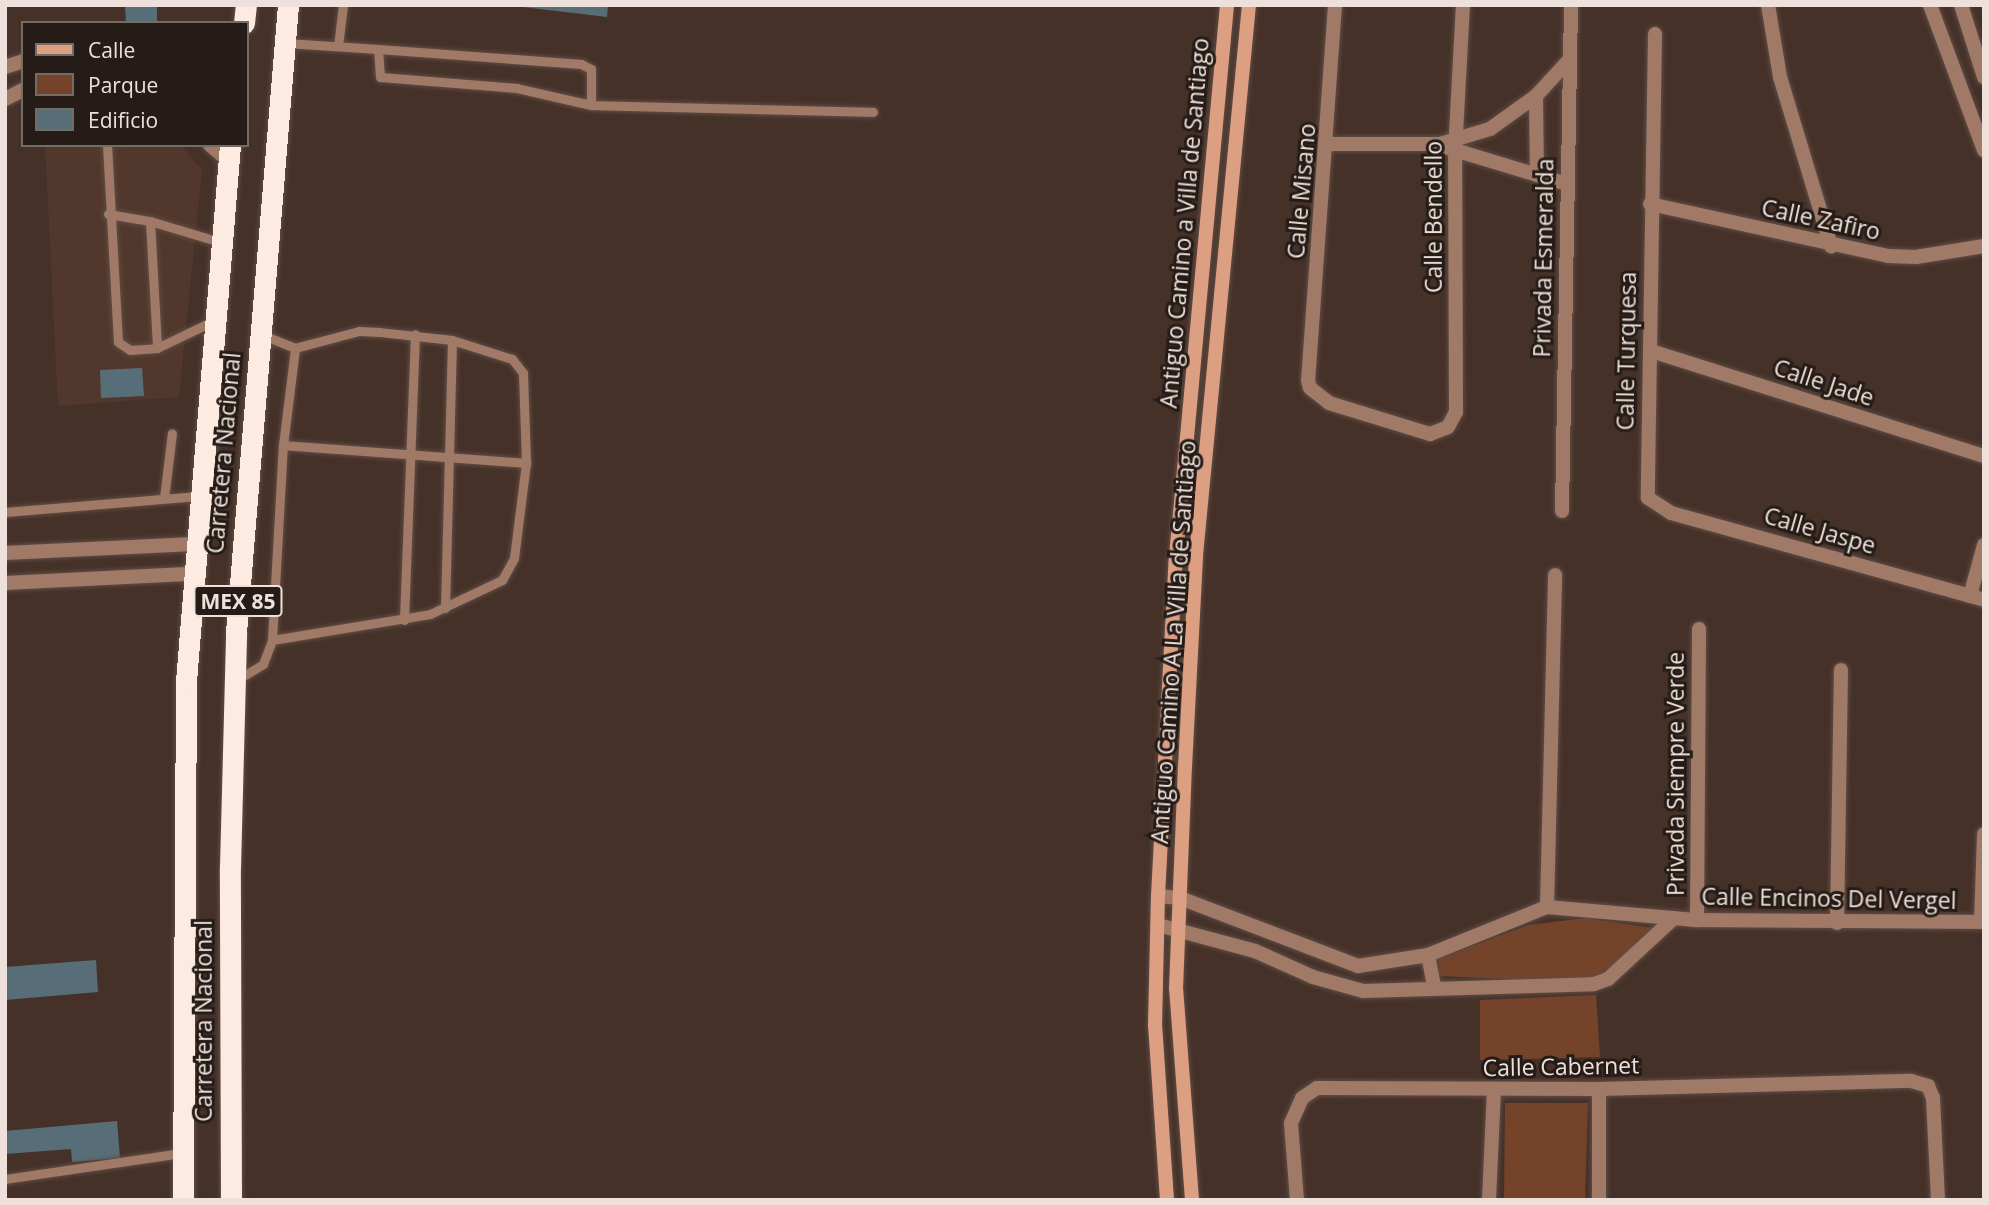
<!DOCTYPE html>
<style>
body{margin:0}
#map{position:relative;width:1989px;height:1205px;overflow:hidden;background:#453128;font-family:"Open Sans",sans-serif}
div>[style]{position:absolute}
.built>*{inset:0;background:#52382c}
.green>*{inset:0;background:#75432a}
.building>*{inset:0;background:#576e79}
.roads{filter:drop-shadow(0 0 2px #604d45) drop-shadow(0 0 2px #604d45)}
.lane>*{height:9px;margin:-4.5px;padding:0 4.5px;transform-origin:4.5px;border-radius:4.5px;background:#a07a67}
.street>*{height:14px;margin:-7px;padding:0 7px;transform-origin:7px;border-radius:7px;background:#a07a67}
.secondary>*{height:14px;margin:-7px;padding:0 7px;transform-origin:7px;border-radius:7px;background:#dc9f81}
.highway>*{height:21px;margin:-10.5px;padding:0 10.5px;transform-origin:10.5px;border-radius:10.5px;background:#fdeae1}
span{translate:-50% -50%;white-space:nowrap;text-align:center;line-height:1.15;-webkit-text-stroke:6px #251c17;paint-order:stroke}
.shield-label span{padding:2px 5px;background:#251c17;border:2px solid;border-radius:5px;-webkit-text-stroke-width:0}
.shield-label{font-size:21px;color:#eee1db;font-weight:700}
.street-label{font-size:23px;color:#eee1db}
.frame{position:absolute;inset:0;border:7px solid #eee1db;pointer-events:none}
.legend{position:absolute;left:21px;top:21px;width:228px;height:126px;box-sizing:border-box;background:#251c17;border:2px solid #756b65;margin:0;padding:9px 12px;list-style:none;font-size:21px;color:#eee1db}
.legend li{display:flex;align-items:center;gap:14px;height:35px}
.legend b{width:35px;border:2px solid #756b65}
</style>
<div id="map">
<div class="built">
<i style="clip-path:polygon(45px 145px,181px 145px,202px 170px,179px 397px,58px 406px)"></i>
</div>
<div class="green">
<i style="clip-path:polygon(1585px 918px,1653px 928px,1618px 963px,1594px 978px,1551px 981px,1439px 976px,1438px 959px,1529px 925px)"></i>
<i style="clip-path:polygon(1596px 995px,1600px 1057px,1480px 1060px,1480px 1000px)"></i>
<i style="clip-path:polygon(1505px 1103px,1588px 1103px,1585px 1200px,1504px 1200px)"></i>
</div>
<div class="building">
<i style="clip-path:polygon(125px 5px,157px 5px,157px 23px,126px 23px)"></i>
<i style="clip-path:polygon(505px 5px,608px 5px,607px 17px)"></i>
<i style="clip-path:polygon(142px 368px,144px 396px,101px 398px,100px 370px)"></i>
<i style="clip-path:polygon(96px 960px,98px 992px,5px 1000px,5px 967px)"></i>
<i style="clip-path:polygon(117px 1121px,120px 1158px,72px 1162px,71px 1149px,5px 1154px,5px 1131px)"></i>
</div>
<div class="roads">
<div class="lane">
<i style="left:286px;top:43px;width:92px;rotate:3.7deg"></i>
<i style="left:378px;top:49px;width:204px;rotate:4.2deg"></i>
<i style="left:581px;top:64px;width:11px;rotate:27deg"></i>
<i style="left:591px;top:69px;width:36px;rotate:90deg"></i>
<i style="left:591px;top:105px;width:76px;rotate:-167.1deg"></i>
<i style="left:517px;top:88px;width:137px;rotate:-175.4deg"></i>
<i style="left:380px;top:77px;width:28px;rotate:-94deg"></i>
<i style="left:338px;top:46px;width:41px;rotate:-83deg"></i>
<i style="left:591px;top:105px;width:282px;rotate:1.4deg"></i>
<i style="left:107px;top:145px;width:197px;rotate:86.8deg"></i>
<i style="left:118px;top:342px;width:14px;rotate:34deg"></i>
<i style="left:130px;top:350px;width:27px;rotate:-4deg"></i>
<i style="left:157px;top:348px;width:62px;rotate:-25.7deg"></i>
<i style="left:108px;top:214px;width:43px;rotate:9.5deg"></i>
<i style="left:150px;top:221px;width:73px;rotate:16.7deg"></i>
<i style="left:150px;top:221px;width:127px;rotate:86.8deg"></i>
<i style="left:283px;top:445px;width:244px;rotate:4.2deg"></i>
<i style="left:164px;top:498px;width:65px;rotate:-83deg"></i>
<i style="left:5px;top:512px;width:194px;rotate:-4.7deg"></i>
<i style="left:445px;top:608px;width:268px;rotate:-88.5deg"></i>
<i style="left:404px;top:620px;width:286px;rotate:-87.8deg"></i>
<i style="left:272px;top:640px;width:160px;rotate:-9.3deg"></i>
<i style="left:430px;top:614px;width:80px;rotate:-25.3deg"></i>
<i style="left:502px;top:580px;width:25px;rotate:-61deg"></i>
<i style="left:514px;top:558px;width:96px;rotate:-82.8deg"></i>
<i style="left:526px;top:463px;width:90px;rotate:-91.9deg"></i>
<i style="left:523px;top:373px;width:18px;rotate:-128deg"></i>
<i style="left:512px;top:359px;width:63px;rotate:-162.4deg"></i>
<i style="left:452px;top:340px;width:72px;rotate:-173.7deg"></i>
<i style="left:380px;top:332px;width:21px;rotate:-177deg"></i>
<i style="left:359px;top:331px;width:66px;rotate:165.1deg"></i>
<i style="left:235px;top:681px;width:33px;rotate:-31deg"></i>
<i style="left:263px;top:664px;width:26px;rotate:-69deg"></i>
<i style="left:272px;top:640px;width:195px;rotate:-86.8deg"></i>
<i style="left:283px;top:445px;width:98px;rotate:-82.9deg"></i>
<i style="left:295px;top:348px;width:37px;rotate:-158deg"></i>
<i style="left:5px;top:1179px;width:179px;rotate:-8.4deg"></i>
</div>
<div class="street">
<i style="left:1335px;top:5px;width:376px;rotate:94.1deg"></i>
<i style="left:1308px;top:380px;width:8px;rotate:76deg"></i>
<i style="left:1310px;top:388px;width:24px;rotate:38deg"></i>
<i style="left:1329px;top:403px;width:106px;rotate:17.1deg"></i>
<i style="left:1430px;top:434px;width:19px;rotate:-21deg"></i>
<i style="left:1448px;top:427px;width:17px;rotate:-62deg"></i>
<i style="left:1456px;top:412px;width:260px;rotate:-90.2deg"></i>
<i style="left:1455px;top:152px;width:147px;rotate:-86.9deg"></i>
<i style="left:1768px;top:5px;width:73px;rotate:80.5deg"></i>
<i style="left:1780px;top:77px;width:177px;rotate:73.2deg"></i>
<i style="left:1930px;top:5px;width:155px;rotate:69.6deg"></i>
<i style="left:1961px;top:5px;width:76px;rotate:72.3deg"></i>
<i style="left:1655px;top:34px;width:464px;rotate:90.9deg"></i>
<i style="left:1648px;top:498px;width:27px;rotate:33deg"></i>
<i style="left:1671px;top:513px;width:325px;rotate:15.5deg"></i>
<i style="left:5px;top:67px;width:19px;rotate:-18deg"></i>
<i style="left:1536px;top:96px;width:79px;rotate:89.3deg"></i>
<i style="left:5px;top:99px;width:20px;rotate:-27deg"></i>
<i style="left:1328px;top:144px;width:112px"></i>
<i style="left:1440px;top:144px;width:52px;rotate:-16.7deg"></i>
<i style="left:1490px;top:129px;width:57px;rotate:-35.7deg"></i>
<i style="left:1536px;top:96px;width:49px;rotate:-47.5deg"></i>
<i style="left:210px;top:145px;width:25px;rotate:40deg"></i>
<i style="left:1448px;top:148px;width:124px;rotate:16.8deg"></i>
<i style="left:1650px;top:204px;width:244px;rotate:12.3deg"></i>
<i style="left:1888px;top:256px;width:28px;rotate:2deg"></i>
<i style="left:1916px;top:257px;width:69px;rotate:-9.2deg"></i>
<i style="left:1651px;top:351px;width:349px;rotate:17.5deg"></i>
<i style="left:1562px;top:511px;width:506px;rotate:-88.98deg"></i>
<i style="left:5px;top:553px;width:189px;rotate:-2.7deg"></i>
<i style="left:5px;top:583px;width:187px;rotate:-2.8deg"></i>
<i style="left:1970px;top:596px;width:53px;rotate:-74.6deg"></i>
<i style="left:1158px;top:896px;width:22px;rotate:5deg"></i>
<i style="left:1180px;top:898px;width:191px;rotate:20.9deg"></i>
<i style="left:1358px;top:966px;width:71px;rotate:-8.9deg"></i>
<i style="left:1428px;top:955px;width:128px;rotate:-22deg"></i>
<i style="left:1547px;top:907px;width:151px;rotate:5deg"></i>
<i style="left:1697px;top:920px;width:287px;rotate:0.4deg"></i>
<i style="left:1547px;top:907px;width:332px;rotate:-88.6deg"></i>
<i style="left:1697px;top:920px;width:291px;rotate:-89.6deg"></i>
<i style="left:1981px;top:922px;width:88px;rotate:-88deg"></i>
<i style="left:1837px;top:923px;width:253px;rotate:-89.1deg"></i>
<i style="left:1158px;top:925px;width:100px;rotate:15deg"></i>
<i style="left:1255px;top:951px;width:64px;rotate:24.1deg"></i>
<i style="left:1313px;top:977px;width:52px;rotate:15.6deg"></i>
<i style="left:1363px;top:991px;width:231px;rotate:-1.7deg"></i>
<i style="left:1594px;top:984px;width:15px;rotate:-20deg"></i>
<i style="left:1608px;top:979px;width:90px;rotate:-42.7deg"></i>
<i style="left:1428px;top:955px;width:32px;rotate:79deg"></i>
<i style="left:1599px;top:1089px;width:111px;rotate:90deg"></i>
<i style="left:1297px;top:1200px;width:77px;rotate:-94.5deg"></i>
<i style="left:1291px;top:1123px;width:27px;rotate:-66deg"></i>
<i style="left:1302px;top:1098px;width:18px;rotate:-34deg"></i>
<i style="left:1317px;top:1088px;width:282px;rotate:0.2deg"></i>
<i style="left:1599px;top:1089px;width:312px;rotate:-1.5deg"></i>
<i style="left:1911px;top:1081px;width:18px;rotate:16deg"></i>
<i style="left:1928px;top:1086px;width:13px;rotate:67deg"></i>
<i style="left:1933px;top:1098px;width:102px;rotate:87.2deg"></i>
<i style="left:1489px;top:1200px;width:110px;rotate:-87.4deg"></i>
</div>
<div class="secondary">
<i style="left:1167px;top:1200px;width:174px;rotate:-93.9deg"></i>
<i style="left:1155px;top:1026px;width:130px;rotate:-88.7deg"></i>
<i style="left:1158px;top:896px;width:340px;rotate:-87deg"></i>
<i style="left:1176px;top:556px;width:553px;rotate:-84.71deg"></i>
<i style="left:1192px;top:1200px;width:212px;rotate:-94.3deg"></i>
<i style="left:1176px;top:989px;width:222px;rotate:-87.7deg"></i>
<i style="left:1185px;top:767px;width:212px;rotate:-87deg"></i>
<i style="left:1196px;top:555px;width:553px;rotate:-84.5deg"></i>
</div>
<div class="highway">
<i style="left:244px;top:23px;width:18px;rotate:-84deg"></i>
<i style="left:183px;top:1200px;width:519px;rotate:-89.67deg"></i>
<i style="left:186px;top:681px;width:538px;rotate:-85.31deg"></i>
<i style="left:231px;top:1200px;width:333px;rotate:-90.2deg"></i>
<i style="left:230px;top:867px;width:235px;rotate:-88.5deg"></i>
<i style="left:236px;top:632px;width:629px;rotate:-85.26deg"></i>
</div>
</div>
<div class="shield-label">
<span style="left:238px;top:601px">MEX 85</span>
</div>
<div class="street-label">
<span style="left:1301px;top:191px;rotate:-85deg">Calle Misano</span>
<span style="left:1433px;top:217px;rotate:-90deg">Calle Bendello</span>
<span style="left:1821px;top:219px;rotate:12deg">Calle Zafiro</span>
<span style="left:1184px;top:223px;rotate:-85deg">Antiguo Camino a Villa de Santiago</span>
<span style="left:1543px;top:258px;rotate:-89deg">Privada Esmeralda</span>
<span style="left:1626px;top:351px;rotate:-89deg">Calle Turquesa</span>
<span style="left:1824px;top:382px;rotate:18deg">Calle Jade</span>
<span style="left:223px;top:453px;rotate:-85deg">Carretera Nacional</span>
<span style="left:1820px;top:530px;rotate:16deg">Calle Jaspe</span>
<span style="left:1173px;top:642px;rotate:-86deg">Antiguo Camino A La Villa de Santiago</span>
<span style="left:1675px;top:774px;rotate:-90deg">Privada Siempre Verde</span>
<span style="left:1829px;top:898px;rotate:1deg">Calle Encinos Del Vergel</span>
<span style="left:203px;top:1021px;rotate:-90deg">Carretera Nacional</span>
<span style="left:1561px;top:1066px;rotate:-1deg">Calle Cabernet</span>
</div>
<div class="frame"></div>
<ul class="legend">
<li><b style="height:9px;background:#dc9f81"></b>Calle</li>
<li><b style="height:19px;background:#75432a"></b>Parque</li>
<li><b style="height:19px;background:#576e79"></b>Edificio</li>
</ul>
</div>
